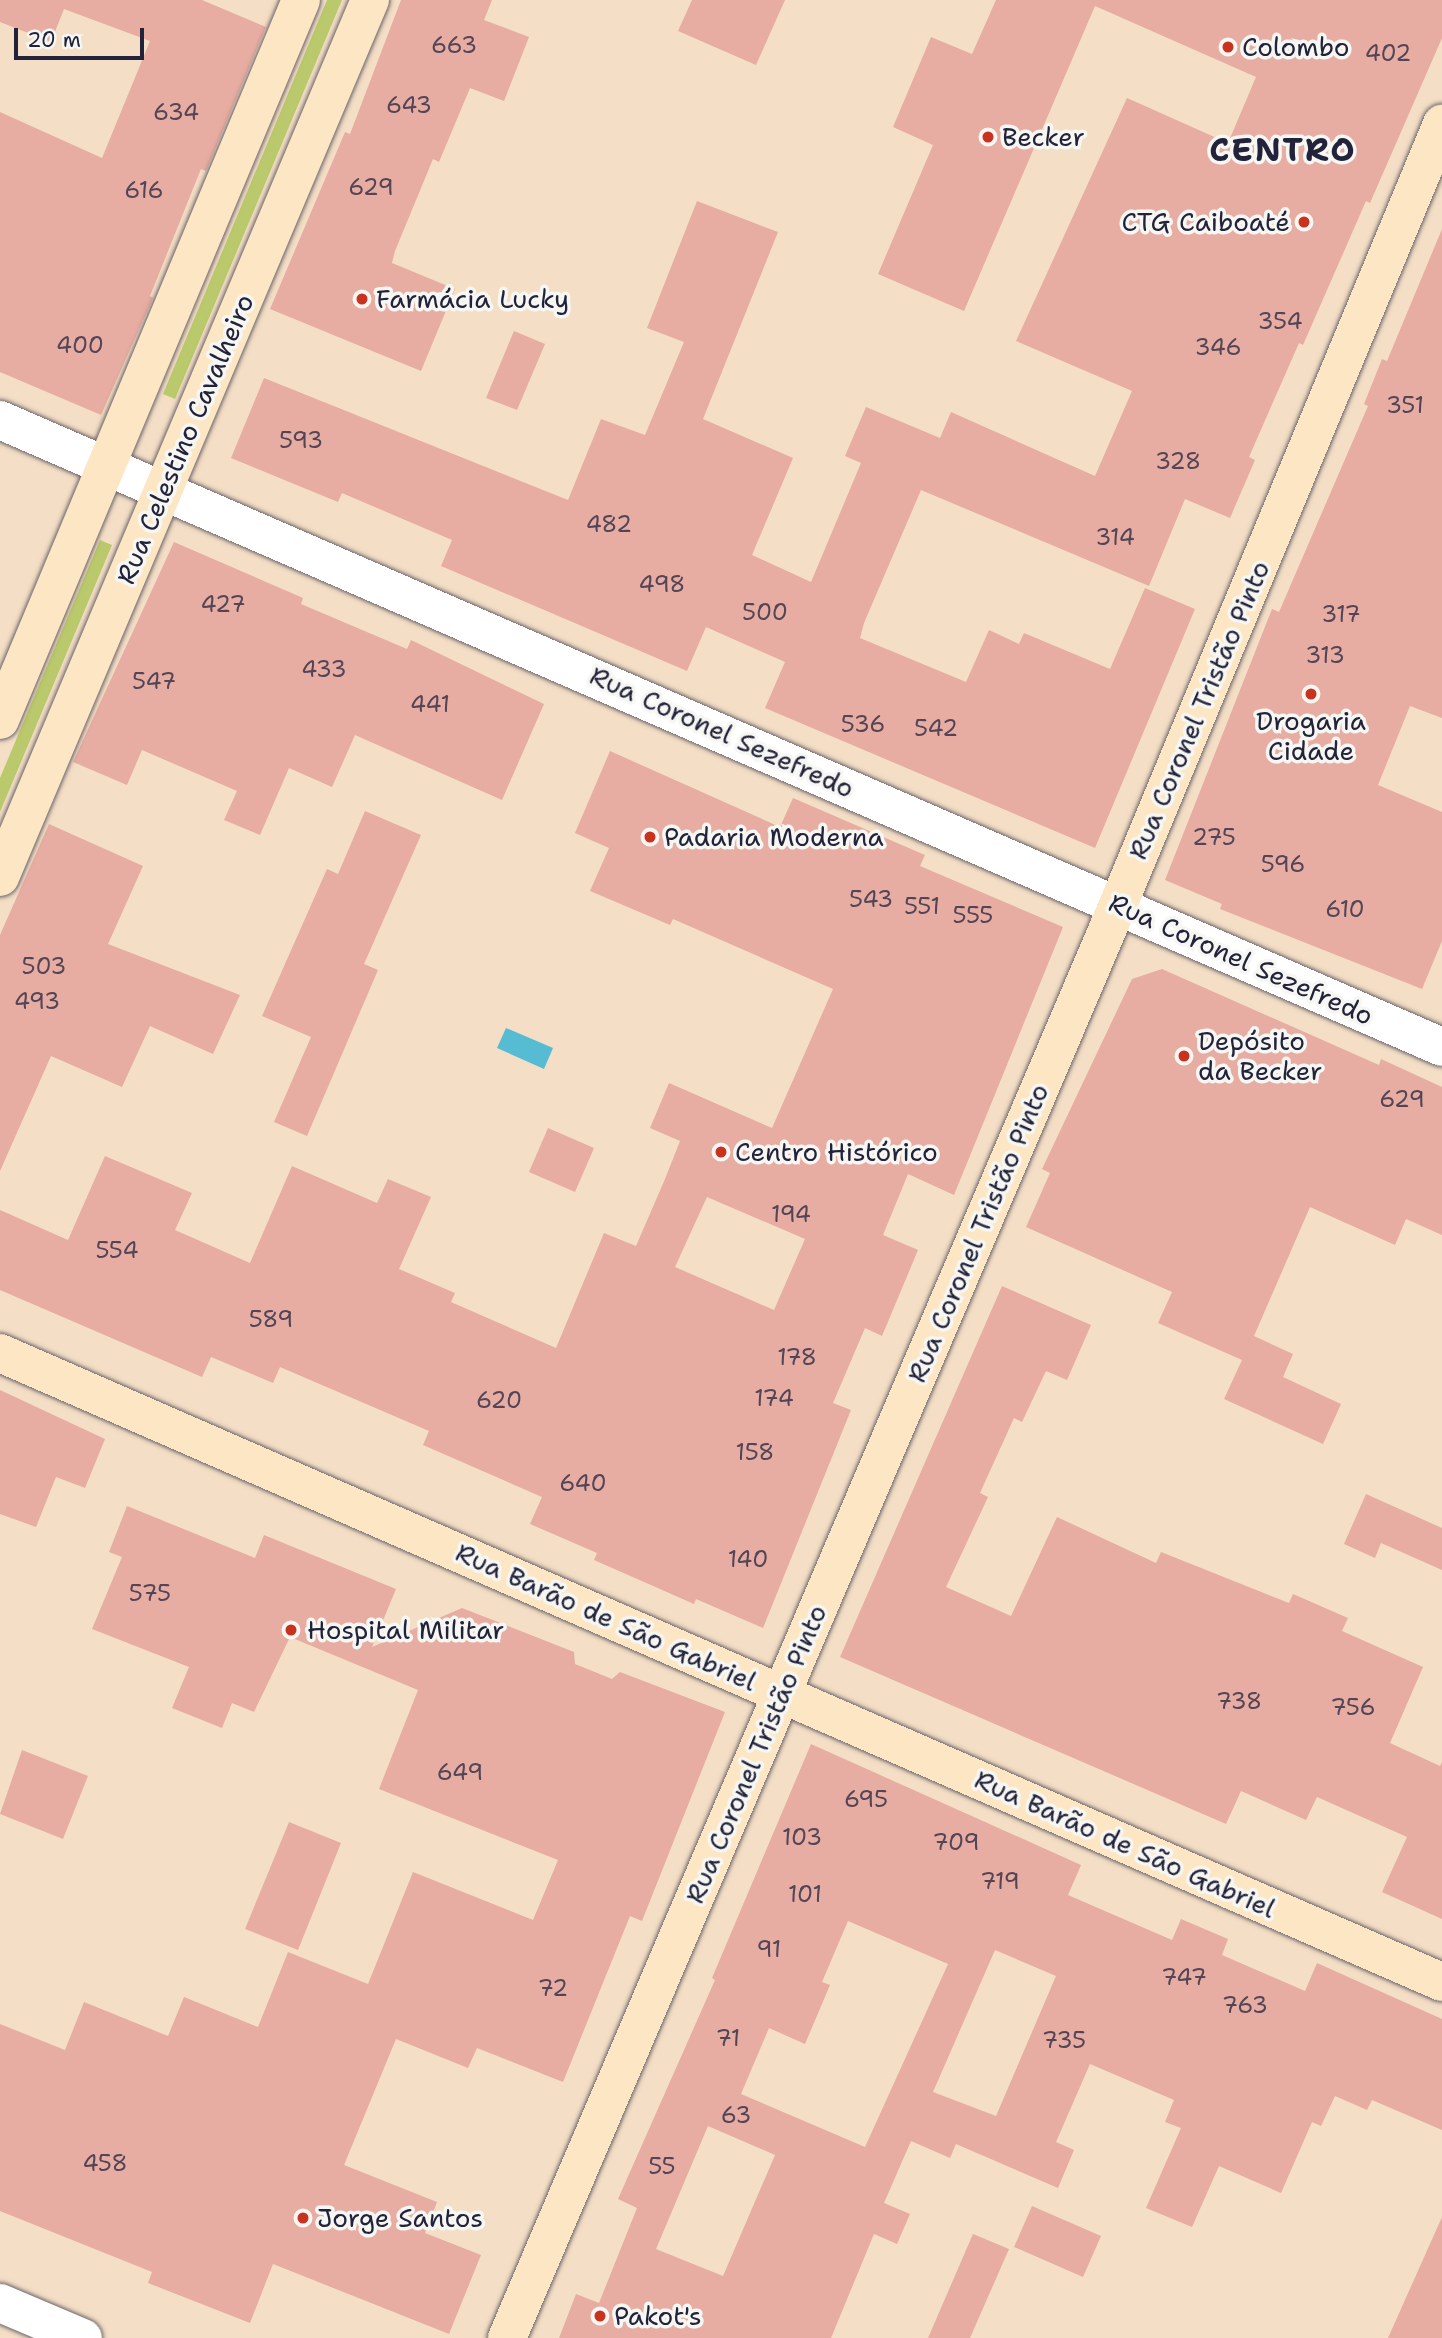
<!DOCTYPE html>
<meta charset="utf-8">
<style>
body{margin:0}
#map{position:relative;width:1442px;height:2338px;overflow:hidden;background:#f4dec5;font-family:"Shantell Sans",sans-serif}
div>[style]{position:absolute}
.green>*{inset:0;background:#bac96b}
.water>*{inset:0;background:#56bcd4}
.building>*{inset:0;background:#e7ada3}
.roads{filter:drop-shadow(0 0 2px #6c646b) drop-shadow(0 0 2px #6c646b)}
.minor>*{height:38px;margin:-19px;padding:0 19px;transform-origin:19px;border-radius:19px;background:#fff}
.secondary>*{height:38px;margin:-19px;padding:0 19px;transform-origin:19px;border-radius:19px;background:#fce6c4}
.dots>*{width:19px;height:19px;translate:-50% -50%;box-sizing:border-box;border:4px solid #f6f6f2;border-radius:50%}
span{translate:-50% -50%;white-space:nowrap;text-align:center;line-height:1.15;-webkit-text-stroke:7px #f6f6f2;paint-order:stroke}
.number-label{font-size:23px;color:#534555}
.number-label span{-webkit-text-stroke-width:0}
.poi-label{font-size:26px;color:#22223b}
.left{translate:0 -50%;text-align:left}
.right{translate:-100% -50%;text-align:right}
.street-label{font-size:26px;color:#22223b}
.district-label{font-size:33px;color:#22223b;font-weight:700;letter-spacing:2px}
.scale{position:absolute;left:14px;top:28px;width:130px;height:32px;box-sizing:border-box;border:4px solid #22223b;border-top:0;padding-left:9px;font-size:21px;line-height:24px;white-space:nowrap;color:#22223b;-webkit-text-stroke:5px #f6f6f2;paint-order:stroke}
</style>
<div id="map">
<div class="green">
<i style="clip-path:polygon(327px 0,342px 0,175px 399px,163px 394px)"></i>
<i style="clip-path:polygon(100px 540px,112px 545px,0 812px,0 778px)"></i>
</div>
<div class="water">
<i style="clip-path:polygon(506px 1028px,553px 1048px,544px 1069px,497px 1048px)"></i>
</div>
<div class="building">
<i style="clip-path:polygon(0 0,202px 0,266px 27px,206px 171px,201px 169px,150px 296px,153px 298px,101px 415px,0 372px,0 112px,102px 158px,150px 41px,64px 9px,51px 42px,0 22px)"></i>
<i style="clip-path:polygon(401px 0,492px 0,484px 20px,529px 37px,504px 101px,470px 88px,439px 162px,433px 159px,395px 251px,392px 263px,455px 289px,421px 371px,270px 309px,345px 132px,350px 134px)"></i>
<i style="clip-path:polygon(692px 0,785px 0,756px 65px,678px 31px)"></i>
<i style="clip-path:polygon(996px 0,1442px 0,1442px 38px,1370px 203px,1366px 201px,1303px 345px,1299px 343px,1249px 457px,1255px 460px,1230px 518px,1185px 499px,1149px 586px,921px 490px,864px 623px,860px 638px,966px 682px,989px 630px,1019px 644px,1024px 633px,1110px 669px,1145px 588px,1195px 609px,1095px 848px,765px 708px,785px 662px,706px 627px,687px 671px,441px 566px,452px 540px,342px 493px,338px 502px,231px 458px,264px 378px,568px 500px,601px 419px,645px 435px,684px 342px,647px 328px,697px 201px,778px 232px,703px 419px,793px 458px,752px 555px,811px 582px,861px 463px,845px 456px,866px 407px,940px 438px,951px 412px,1095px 476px,1132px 391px,1016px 341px,1127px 98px,1228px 143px,1256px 77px,1095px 6px,964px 311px,878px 274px,933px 145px,893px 127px,931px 37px,972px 54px)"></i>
<i style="clip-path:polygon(1442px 229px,1442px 718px,1410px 706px,1378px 785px,1442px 812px,1442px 941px,1422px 989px,1220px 909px,1222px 904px,1165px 880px,1272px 609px,1279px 612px,1368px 406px,1364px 404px,1382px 359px,1387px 361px)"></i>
<i style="clip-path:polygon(514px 331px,545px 344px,517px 410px,486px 398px)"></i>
<i style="clip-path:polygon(174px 542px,303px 598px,301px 604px,407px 649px,411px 640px,544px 704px,502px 800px,355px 735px,332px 787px,289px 768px,260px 835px,224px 820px,237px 791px,142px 750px,127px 785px,73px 762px)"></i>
<i style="clip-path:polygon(evenodd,610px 751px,780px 827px,793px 798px,925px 855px,920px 866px,1063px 927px,954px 1195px,908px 1174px,883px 1235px,918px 1250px,882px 1336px,865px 1328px,833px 1403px,851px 1410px,763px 1628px,696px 1599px,694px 1604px,594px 1560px,597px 1553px,530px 1524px,542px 1497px,423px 1445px,429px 1431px,280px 1367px,273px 1383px,211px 1357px,202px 1377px,0 1290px,0 1210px,68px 1240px,105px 1156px,192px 1193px,175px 1230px,250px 1263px,292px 1166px,377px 1203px,388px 1179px,431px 1197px,399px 1269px,455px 1293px,451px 1302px,556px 1348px,604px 1233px,636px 1246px,665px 1179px,680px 1141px,650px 1128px,669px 1083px,772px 1128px,833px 989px,673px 919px,670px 925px,590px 891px,609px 848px,575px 833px,610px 751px,707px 1197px,805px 1239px,774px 1310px,675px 1267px,707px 1197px)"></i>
<i style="clip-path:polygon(365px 811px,421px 835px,364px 964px,378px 970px,307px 1136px,274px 1122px,311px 1037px,262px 1016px,327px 869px,338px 874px)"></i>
<i style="clip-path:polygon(49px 824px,143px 866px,108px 944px,240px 995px,213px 1054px,150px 1026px,122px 1087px,51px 1056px,0 1171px,0 935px)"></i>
<i style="clip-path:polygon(1162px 969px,1379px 1065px,1381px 1059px,1442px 1087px,1442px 1235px,1406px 1219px,1395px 1245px,1310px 1207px,1254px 1336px,1293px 1354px,1283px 1377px,1341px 1404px,1323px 1444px,1224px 1399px,1242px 1360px,1158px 1323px,1172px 1292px,1026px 1227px,1050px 1173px,1042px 1169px,1132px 979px)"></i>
<i style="clip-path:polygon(548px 1128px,594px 1148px,575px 1192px,529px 1172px)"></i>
<i style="clip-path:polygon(1002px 1286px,1091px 1325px,1067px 1380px,1046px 1371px,1022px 1422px,1014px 1418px,980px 1493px,988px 1497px,946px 1587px,1011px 1616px,1057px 1517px,1156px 1563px,1161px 1552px,1289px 1603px,1293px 1594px,1348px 1618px,1342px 1631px,1423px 1667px,1390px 1743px,1440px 1766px,1442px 1762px,1442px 1919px,1382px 1892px,1407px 1837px,1317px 1797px,1306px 1820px,1241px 1791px,1226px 1824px,840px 1657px)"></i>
<i style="clip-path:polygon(0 1390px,105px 1439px,85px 1488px,56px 1477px,36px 1527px,0 1514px)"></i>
<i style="clip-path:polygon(1366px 1494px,1442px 1528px,1442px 1570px,1381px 1543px,1375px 1558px,1344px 1544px)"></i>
<i style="clip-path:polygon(127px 1506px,255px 1558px,264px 1535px,396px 1589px,372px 1647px,462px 1608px,574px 1652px,575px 1664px,612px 1679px,620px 1672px,725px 1712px,642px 1921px,630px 1916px,563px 2082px,477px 2048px,468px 2068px,396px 2039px,344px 2165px,437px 2202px,425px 2233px,481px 2255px,449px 2334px,273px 2264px,250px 2323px,148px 2283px,152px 2272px,0 2211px,0 2024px,65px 2050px,84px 2002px,168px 2036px,184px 1997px,258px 2027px,288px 1952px,368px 1984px,413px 1872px,533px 1920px,558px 1860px,379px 1789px,418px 1690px,290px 1637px,254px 1712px,232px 1703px,222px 1728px,172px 1708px,189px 1667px,92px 1629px,122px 1557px,109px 1552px)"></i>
<i style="clip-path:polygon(evenodd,811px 1744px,1081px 1865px,1068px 1895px,1172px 1940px,1181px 1919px,1228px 1939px,1222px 1955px,1305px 1991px,1317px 1963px,1442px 2019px,1442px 2130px,1372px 2100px,1367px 2110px,1335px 2096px,1321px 2126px,1312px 2122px,1281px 2193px,1219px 2166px,1192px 2227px,1146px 2208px,1181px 2128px,1165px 2122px,1174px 2100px,1090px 2064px,1056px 2142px,1074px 2150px,1058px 2188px,956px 2144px,950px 2158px,911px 2141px,884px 2203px,910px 2214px,897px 2244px,874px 2234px,831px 2338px,559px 2338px,576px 2294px,599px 2303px,637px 2208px,618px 2199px,715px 1980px,712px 1978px,811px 1744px,848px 1921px,948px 1964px,865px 2147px,741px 2094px,769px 2028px,805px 2044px,830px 1985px,822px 1982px,848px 1921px,811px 1744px,995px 1950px,1056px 1976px,996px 2116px,933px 2092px,995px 1950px,811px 1744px,708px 2126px,775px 2155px,723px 2276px,656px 2249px,708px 2126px)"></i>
<i style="clip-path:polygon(22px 1750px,88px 1776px,63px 1839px,0 1814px)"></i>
<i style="clip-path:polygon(289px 1822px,341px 1843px,298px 1950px,245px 1929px)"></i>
<i style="clip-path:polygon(1032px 2206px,1101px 2236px,1083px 2277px,1014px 2247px)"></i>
<i style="clip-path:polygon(1442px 2217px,1442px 2338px,1388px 2338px)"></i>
<i style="clip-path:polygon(973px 2234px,1009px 2249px,970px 2338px,928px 2338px)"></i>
</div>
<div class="roads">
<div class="minor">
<i style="left:0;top:420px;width:1572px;rotate:23.5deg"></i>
<i style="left:0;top:2303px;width:90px;rotate:22.9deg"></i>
</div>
<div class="secondary">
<i style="left:0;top:720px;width:780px;rotate:-67.31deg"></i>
<i style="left:0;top:877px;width:952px;rotate:-67.13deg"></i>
<i style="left:0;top:1353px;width:1573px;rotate:23.57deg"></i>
<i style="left:507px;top:2338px;width:1558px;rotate:-66.91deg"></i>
<i style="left:1118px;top:905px;width:846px;rotate:-67.47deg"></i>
</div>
</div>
<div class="dots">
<i style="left:1228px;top:47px;background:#c8321e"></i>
<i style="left:988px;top:137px;background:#c8321e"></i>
<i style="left:1304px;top:222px;background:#c8321e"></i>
<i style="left:362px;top:299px;background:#c8321e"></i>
<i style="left:1311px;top:694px;background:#c8321e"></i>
<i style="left:650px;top:837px;background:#c8321e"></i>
<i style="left:1184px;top:1056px;background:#c8321e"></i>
<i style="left:721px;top:1152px;background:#c8321e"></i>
<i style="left:291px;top:1630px;background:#c8321e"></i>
<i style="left:303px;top:2218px;background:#c8321e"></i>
<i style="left:600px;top:2316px;background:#c8321e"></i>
</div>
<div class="number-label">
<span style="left:454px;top:45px">663</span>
<span style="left:1388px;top:53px">402</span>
<span style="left:409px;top:105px">643</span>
<span style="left:176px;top:112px">634</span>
<span style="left:371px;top:187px">629</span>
<span style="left:144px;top:190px">616</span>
<span style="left:1280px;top:321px">354</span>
<span style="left:80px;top:345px">400</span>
<span style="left:1218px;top:347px">346</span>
<span style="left:1405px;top:405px">351</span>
<span style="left:301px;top:440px">593</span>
<span style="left:1178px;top:461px">328</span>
<span style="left:609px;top:524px">482</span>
<span style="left:1115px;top:537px">314</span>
<span style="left:662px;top:584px">498</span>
<span style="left:223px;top:604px">427</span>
<span style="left:765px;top:612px">500</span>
<span style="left:1341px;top:614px">317</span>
<span style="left:1325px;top:655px">313</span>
<span style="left:324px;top:669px">433</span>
<span style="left:154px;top:681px">547</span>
<span style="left:430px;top:704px">441</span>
<span style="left:863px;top:724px">536</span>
<span style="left:936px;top:728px">542</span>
<span style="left:1214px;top:837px">275</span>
<span style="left:1283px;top:864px">596</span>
<span style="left:871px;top:899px">543</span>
<span style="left:922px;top:906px">551</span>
<span style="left:1345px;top:909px">610</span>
<span style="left:973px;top:915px">555</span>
<span style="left:44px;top:966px">503</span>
<span style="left:37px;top:1001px">493</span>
<span style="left:1402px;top:1099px">629</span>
<span style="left:791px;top:1214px">194</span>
<span style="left:117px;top:1250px">554</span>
<span style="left:271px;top:1319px">589</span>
<span style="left:797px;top:1357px">178</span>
<span style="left:774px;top:1398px">174</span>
<span style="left:499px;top:1400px">620</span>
<span style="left:755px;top:1452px">158</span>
<span style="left:583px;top:1483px">640</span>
<span style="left:748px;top:1559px">140</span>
<span style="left:150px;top:1593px">575</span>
<span style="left:1239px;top:1701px">738</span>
<span style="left:1353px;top:1707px">756</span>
<span style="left:460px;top:1772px">649</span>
<span style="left:866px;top:1799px">695</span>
<span style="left:802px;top:1837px">103</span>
<span style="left:956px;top:1842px">709</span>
<span style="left:1000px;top:1881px">719</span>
<span style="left:805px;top:1894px">101</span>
<span style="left:769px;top:1949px">91</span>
<span style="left:1184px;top:1977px">747</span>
<span style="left:553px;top:1988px">72</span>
<span style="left:1245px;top:2005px">763</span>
<span style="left:728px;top:2038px">71</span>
<span style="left:1064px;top:2040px">735</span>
<span style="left:736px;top:2115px">63</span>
<span style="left:105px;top:2163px">458</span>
<span style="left:662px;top:2166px">55</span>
</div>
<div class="poi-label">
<span class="left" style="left:1242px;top:47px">Colombo</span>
<span class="left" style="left:1002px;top:137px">Becker</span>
<span class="right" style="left:1290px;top:222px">CTG Caiboaté</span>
<span class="left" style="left:376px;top:299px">Farmácia Lucky</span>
<span style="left:1311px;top:736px">Drogaria<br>Cidade</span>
<span class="left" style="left:664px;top:837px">Padaria Moderna</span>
<span class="left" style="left:1198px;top:1056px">Depósito<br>da Becker</span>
<span class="left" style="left:735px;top:1152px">Centro Histórico</span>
<span class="left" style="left:307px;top:1630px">Hospital Militar</span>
<span class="left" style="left:317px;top:2218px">Jorge Santos</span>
<span class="left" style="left:614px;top:2316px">Pakot's</span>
</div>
<div class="street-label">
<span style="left:185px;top:439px;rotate:-67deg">Rua Celestino Cavalheiro</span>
<span style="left:1199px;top:710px;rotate:-67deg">Rua Coronel Tristão Pinto</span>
<span style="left:722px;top:732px;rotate:24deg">Rua Coronel Sezefredo</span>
<span style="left:1241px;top:959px;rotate:24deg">Rua Coronel Sezefredo</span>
<span style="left:978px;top:1233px;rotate:-67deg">Rua Coronel Tristão Pinto</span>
<span style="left:606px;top:1617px;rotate:24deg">Rua Barão de São Gabriel</span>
<span style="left:756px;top:1754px;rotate:-67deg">Rua Coronel Tristão Pinto</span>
<span style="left:1125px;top:1844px;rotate:24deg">Rua Barão de São Gabriel</span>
</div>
<div class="district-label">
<span style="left:1283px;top:150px">CENTRO</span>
</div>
<div class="scale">20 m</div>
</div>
